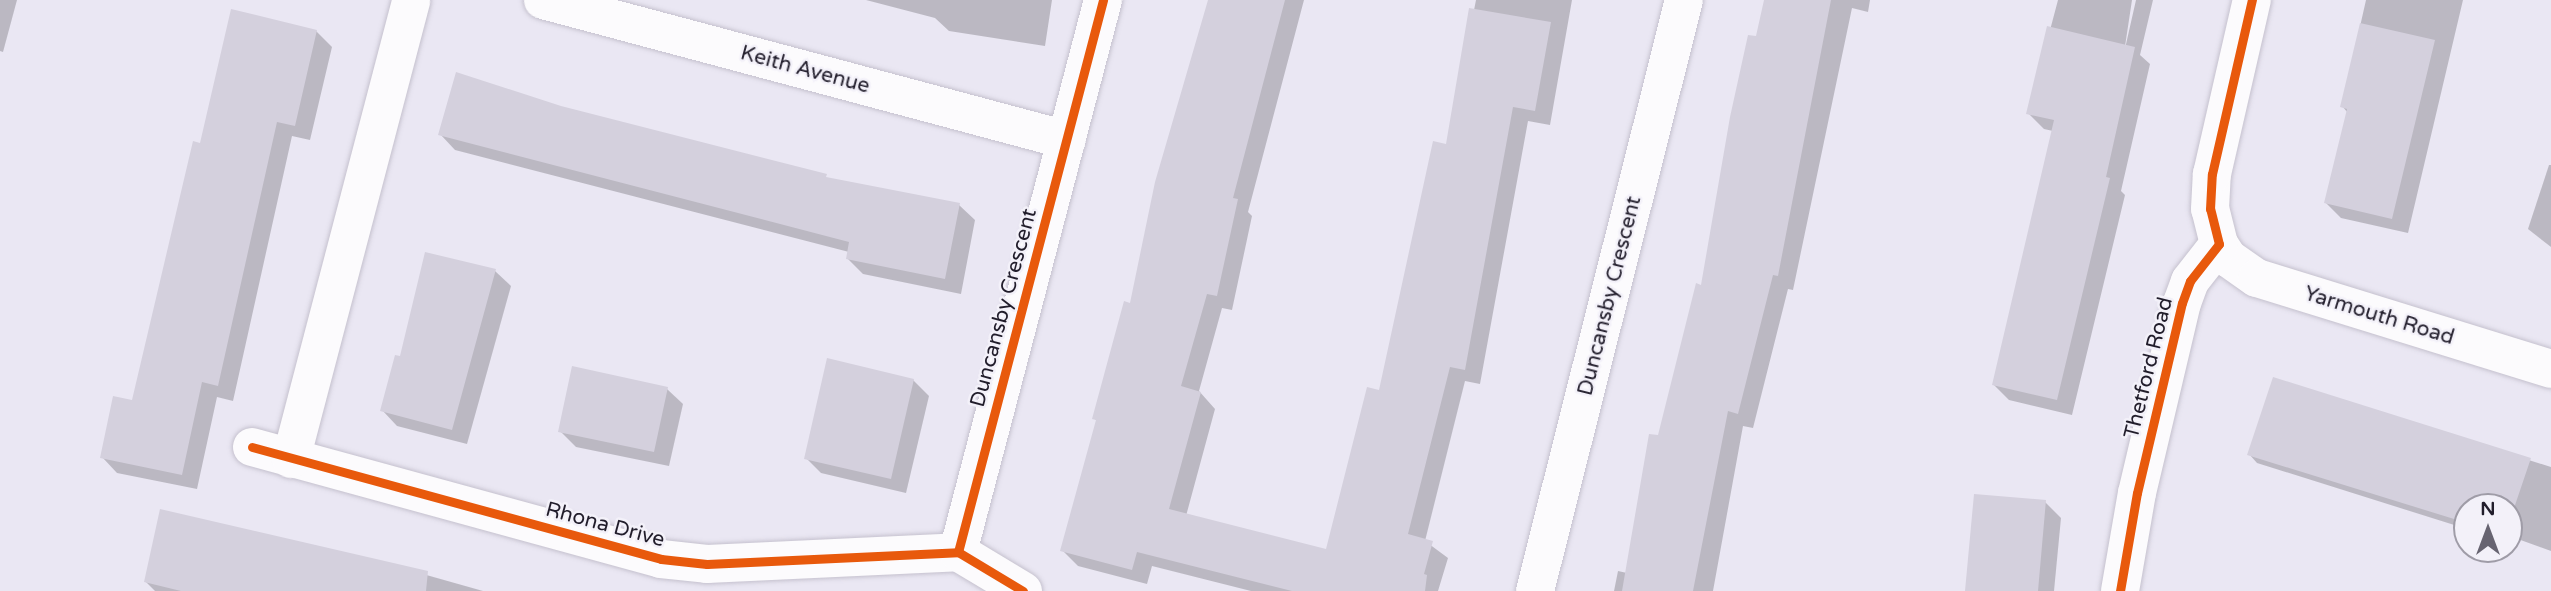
<!DOCTYPE html>
<style>
body{margin:0}
#map{position:relative;width:2551px;height:591px;overflow:hidden;background:#eae7f3;font-family:"Varela Round",sans-serif}
div>[style]{position:absolute}
.shadow>*{inset:0;background:#0003}
.building>*{inset:0;background:#d4d0dd}
.roads{filter:drop-shadow(0 0 2px #c5c1ce) drop-shadow(0 0 2px #c5c1ce)}
.minor>*{height:38px;margin:-19px;padding:0 19px;transform-origin:19px;border-radius:19px;background:#fcfbfd}
.cycleway>*{height:9px;margin:-4.5px;padding:0 4.5px;transform-origin:4.5px;border-radius:4.5px;background:#e8590c}
span{translate:-50% -50%;white-space:nowrap;text-align:center;line-height:1.15;-webkit-text-stroke:5px #f3f1f9;paint-order:stroke}
.street-label{font-size:21px;color:#211d2b}
.north{position:absolute;left:2453px;top:493px;width:70px;height:70px;box-sizing:border-box;background:#f3f1f9;border:2px solid #9f9ca7;border-radius:50%;rotate:0deg;font-size:19px;font-weight:700;line-height:28px;text-align:center;color:#211d2b}
.north::after{content:'';display:block;margin:auto;width:24px;height:32px;background:#676471;clip-path:polygon(50% 0,100% 100%,50% 72%,0 100%)}
</style>
<div id="map">
<div class="shadow">
<i style="clip-path:polygon(0 0,17px 0,3px 52px,0 51px)"></i>
<i style="clip-path:polygon(866px 0,1052px 0,1045px 46px,949px 31px,935px 18px)"></i>
<i style="clip-path:polygon(1209px 0,1304px 0,1248px 212px,1252px 216px,1232px 310px,1222px 308px,1199px 391px,1215px 409px,1186px 516px,1327px 551px,1380px 392px,1447px 146px,1476px 0,1572px 0,1550px 125px,1528px 121px,1480px 384px,1465px 381px,1425px 541px,1448px 558px,1438px 591px,1251px 591px,1152px 566px,1147px 584px,1078px 566px,1062px 550px,1098px 422px,1094px 418px,1131px 305px)"></i>
<i style="clip-path:polygon(1766px 0,1870px 0,1868px 12px,1852px 8px,1793px 290px,1788px 289px,1753px 428px,1743px 426px,1713px 591px,1614px 591px,1618px 571px,1627px 573px,1659px 437px,1703px 287px)"></i>
<i style="clip-path:polygon(2058px 0,2132px 0,2124px 53px,2136px 0,2153px 0,2140px 55px,2150px 64px,2121px 191px,2125px 195px,2072px 415px,2009px 400px,1994px 385px,2053px 131px,2044px 129px,2028px 113px)"></i>
<i style="clip-path:polygon(2366px 0,2463px 0,2408px 233px,2341px 218px,2326px 203px,2348px 113px,2342px 106px)"></i>
<i style="clip-path:polygon(316px 31px,332px 47px,310px 140px,292px 136px,233px 401px,217px 397px,197px 489px,117px 473px,102px 457px,134px 402px,201px 145px)"></i>
<i style="clip-path:polygon(560px 107px,831px 180px,959px 205px,975px 220px,961px 294px,863px 274px,848px 259px,849px 252px,455px 150px,440px 134px)"></i>
<i style="clip-path:polygon(2549px 165px,2551px 165px,2551px 247px,2528px 229px)"></i>
<i style="clip-path:polygon(495px 271px,511px 286px,467px 444px,397px 426px,382px 410px)"></i>
<i style="clip-path:polygon(2274px 379px,2551px 467px,2551px 551px,2515px 538px,2509px 542px,2509px 507px,2467px 507px,2467px 529px,2257px 463px,2249px 454px)"></i>
<i style="clip-path:polygon(913px 380px,929px 396px,906px 493px,821px 473px,806px 458px)"></i>
<i style="clip-path:polygon(667px 389px,683px 404px,669px 466px,576px 447px,560px 431px)"></i>
<i style="clip-path:polygon(2045px 502px,2061px 518px,2054px 591px,1967px 591px)"></i>
<i style="clip-path:polygon(391px 565px,483px 591px,155px 591px,146px 582px)"></i>
</div>
<div class="building">
<i style="clip-path:polygon(1208px 0,1285px 0,1233px 198px,1238px 199px,1217px 296px,1207px 294px,1181px 386px,1201px 392px,1169px 509px,1326px 549px,1367px 387px,1379px 390px,1433px 141px,1446px 144px,1469px 8px,1551px 22px,1535px 111px,1513px 107px,1465px 370px,1450px 367px,1408px 534px,1433px 541px,1424px 574px,1427px 575px,1425px 591px,1292px 591px,1137px 552px,1132px 570px,1060px 551px,1096px 420px,1092px 419px,1124px 301px,1130px 303px,1155px 182px)"></i>
<i style="clip-path:polygon(1764px 0,1831px 0,1778px 276px,1773px 275px,1738px 414px,1728px 411px,1693px 591px,1622px 591px,1649px 434px,1658px 435px,1696px 283px,1701px 285px,1730px 117px,1748px 35px,1756px 36px)"></i>
<i style="clip-path:polygon(231px 9px,317px 30px,295px 126px,277px 122px,218px 386px,202px 382px,182px 475px,100px 458px,113px 396px,132px 400px,193px 141px,200px 143px)"></i>
<i style="clip-path:polygon(2360px 23px,2435px 40px,2392px 219px,2324px 203px,2347px 109px,2340px 107px)"></i>
<i style="clip-path:polygon(2047px 26px,2135px 47px,2106px 177px,2110px 178px,2057px 400px,1992px 385px,2054px 120px,2026px 114px)"></i>
<i style="clip-path:polygon(456px 72px,561px 106px,827px 174px,826px 177px,960px 203px,945px 279px,846px 259px,849px 242px,438px 135px)"></i>
<i style="clip-path:polygon(425px 252px,496px 269px,452px 430px,380px 411px,395px 355px,400px 356px)"></i>
<i style="clip-path:polygon(827px 358px,914px 379px,891px 479px,804px 459px)"></i>
<i style="clip-path:polygon(572px 366px,668px 387px,654px 452px,558px 432px)"></i>
<i style="clip-path:polygon(2273px 377px,2531px 458px,2509px 523px,2509px 507px,2467px 507px,2467px 523px,2247px 455px)"></i>
<i style="clip-path:polygon(1974px 494px,2046px 500px,2038px 591px,1965px 591px)"></i>
<i style="clip-path:polygon(160px 509px,428px 571px,426px 591px,181px 591px,144px 582px)"></i>
</div>
<div class="roads">
<div class="minor">
<i style="left:543px;top:0;width:542px;rotate:14.96deg"></i>
<i style="left:2219px;top:244px;width:17px;rotate:57deg"></i>
<i style="left:2228px;top:258px;width:35px;rotate:35deg"></i>
<i style="left:2257px;top:278px;width:308px;rotate:17.2deg"></i>
<i style="left:252px;top:447px;width:424px;rotate:15.3deg"></i>
<i style="left:661px;top:559px;width:46px;rotate:6.2deg"></i>
<i style="left:707px;top:564px;width:251px;rotate:-2.7deg"></i>
<i style="left:291px;top:459px;width:474px;rotate:-75.3deg"></i>
<i style="left:1023px;top:591px;width:76px;rotate:-149deg"></i>
<i style="left:958px;top:552px;width:571px;rotate:-75.28deg"></i>
<i style="left:1535px;top:591px;width:609px;rotate:-75.85deg"></i>
<i style="left:2120px;top:591px;width:99px;rotate:-80.2deg"></i>
<i style="left:2137px;top:493px;width:195px;rotate:-76.7deg"></i>
<i style="left:2182px;top:303px;width:23px;rotate:-70deg"></i>
<i style="left:2190px;top:281px;width:47px;rotate:-51.9deg"></i>
<i style="left:2219px;top:244px;width:36px;rotate:-104deg"></i>
<i style="left:2210px;top:209px;width:35px;rotate:-87deg"></i>
<i style="left:2212px;top:174px;width:179px;rotate:-77.1deg"></i>
</div>
</div>
<div class="cycleway">
<i style="left:252px;top:447px;width:424px;rotate:15.3deg"></i>
<i style="left:661px;top:559px;width:46px;rotate:6.2deg"></i>
<i style="left:707px;top:564px;width:251px;rotate:-2.7deg"></i>
<i style="left:1023px;top:591px;width:76px;rotate:-149deg"></i>
<i style="left:958px;top:552px;width:571px;rotate:-75.28deg"></i>
<i style="left:2120px;top:591px;width:99px;rotate:-80.2deg"></i>
<i style="left:2137px;top:493px;width:195px;rotate:-76.7deg"></i>
<i style="left:2182px;top:303px;width:23px;rotate:-70deg"></i>
<i style="left:2190px;top:281px;width:47px;rotate:-51.9deg"></i>
<i style="left:2219px;top:244px;width:36px;rotate:-104deg"></i>
<i style="left:2210px;top:209px;width:35px;rotate:-87deg"></i>
<i style="left:2212px;top:174px;width:179px;rotate:-77.1deg"></i>
</div>
<div class="street-label">
<span style="left:805px;top:70px;rotate:15deg">Keith Avenue</span>
<span style="left:1610px;top:296px;rotate:-76deg">Duncansby Crescent</span>
<span style="left:1004px;top:308px;rotate:-75deg">Duncansby Crescent</span>
<span style="left:2379px;top:316px;rotate:17deg">Yarmouth Road</span>
<span style="left:2149px;top:368px;rotate:-76deg">Thetford Road</span>
<span style="left:605px;top:525px;rotate:15deg">Rhona Drive</span>
</div>
<div class="north">N</div>
</div>
